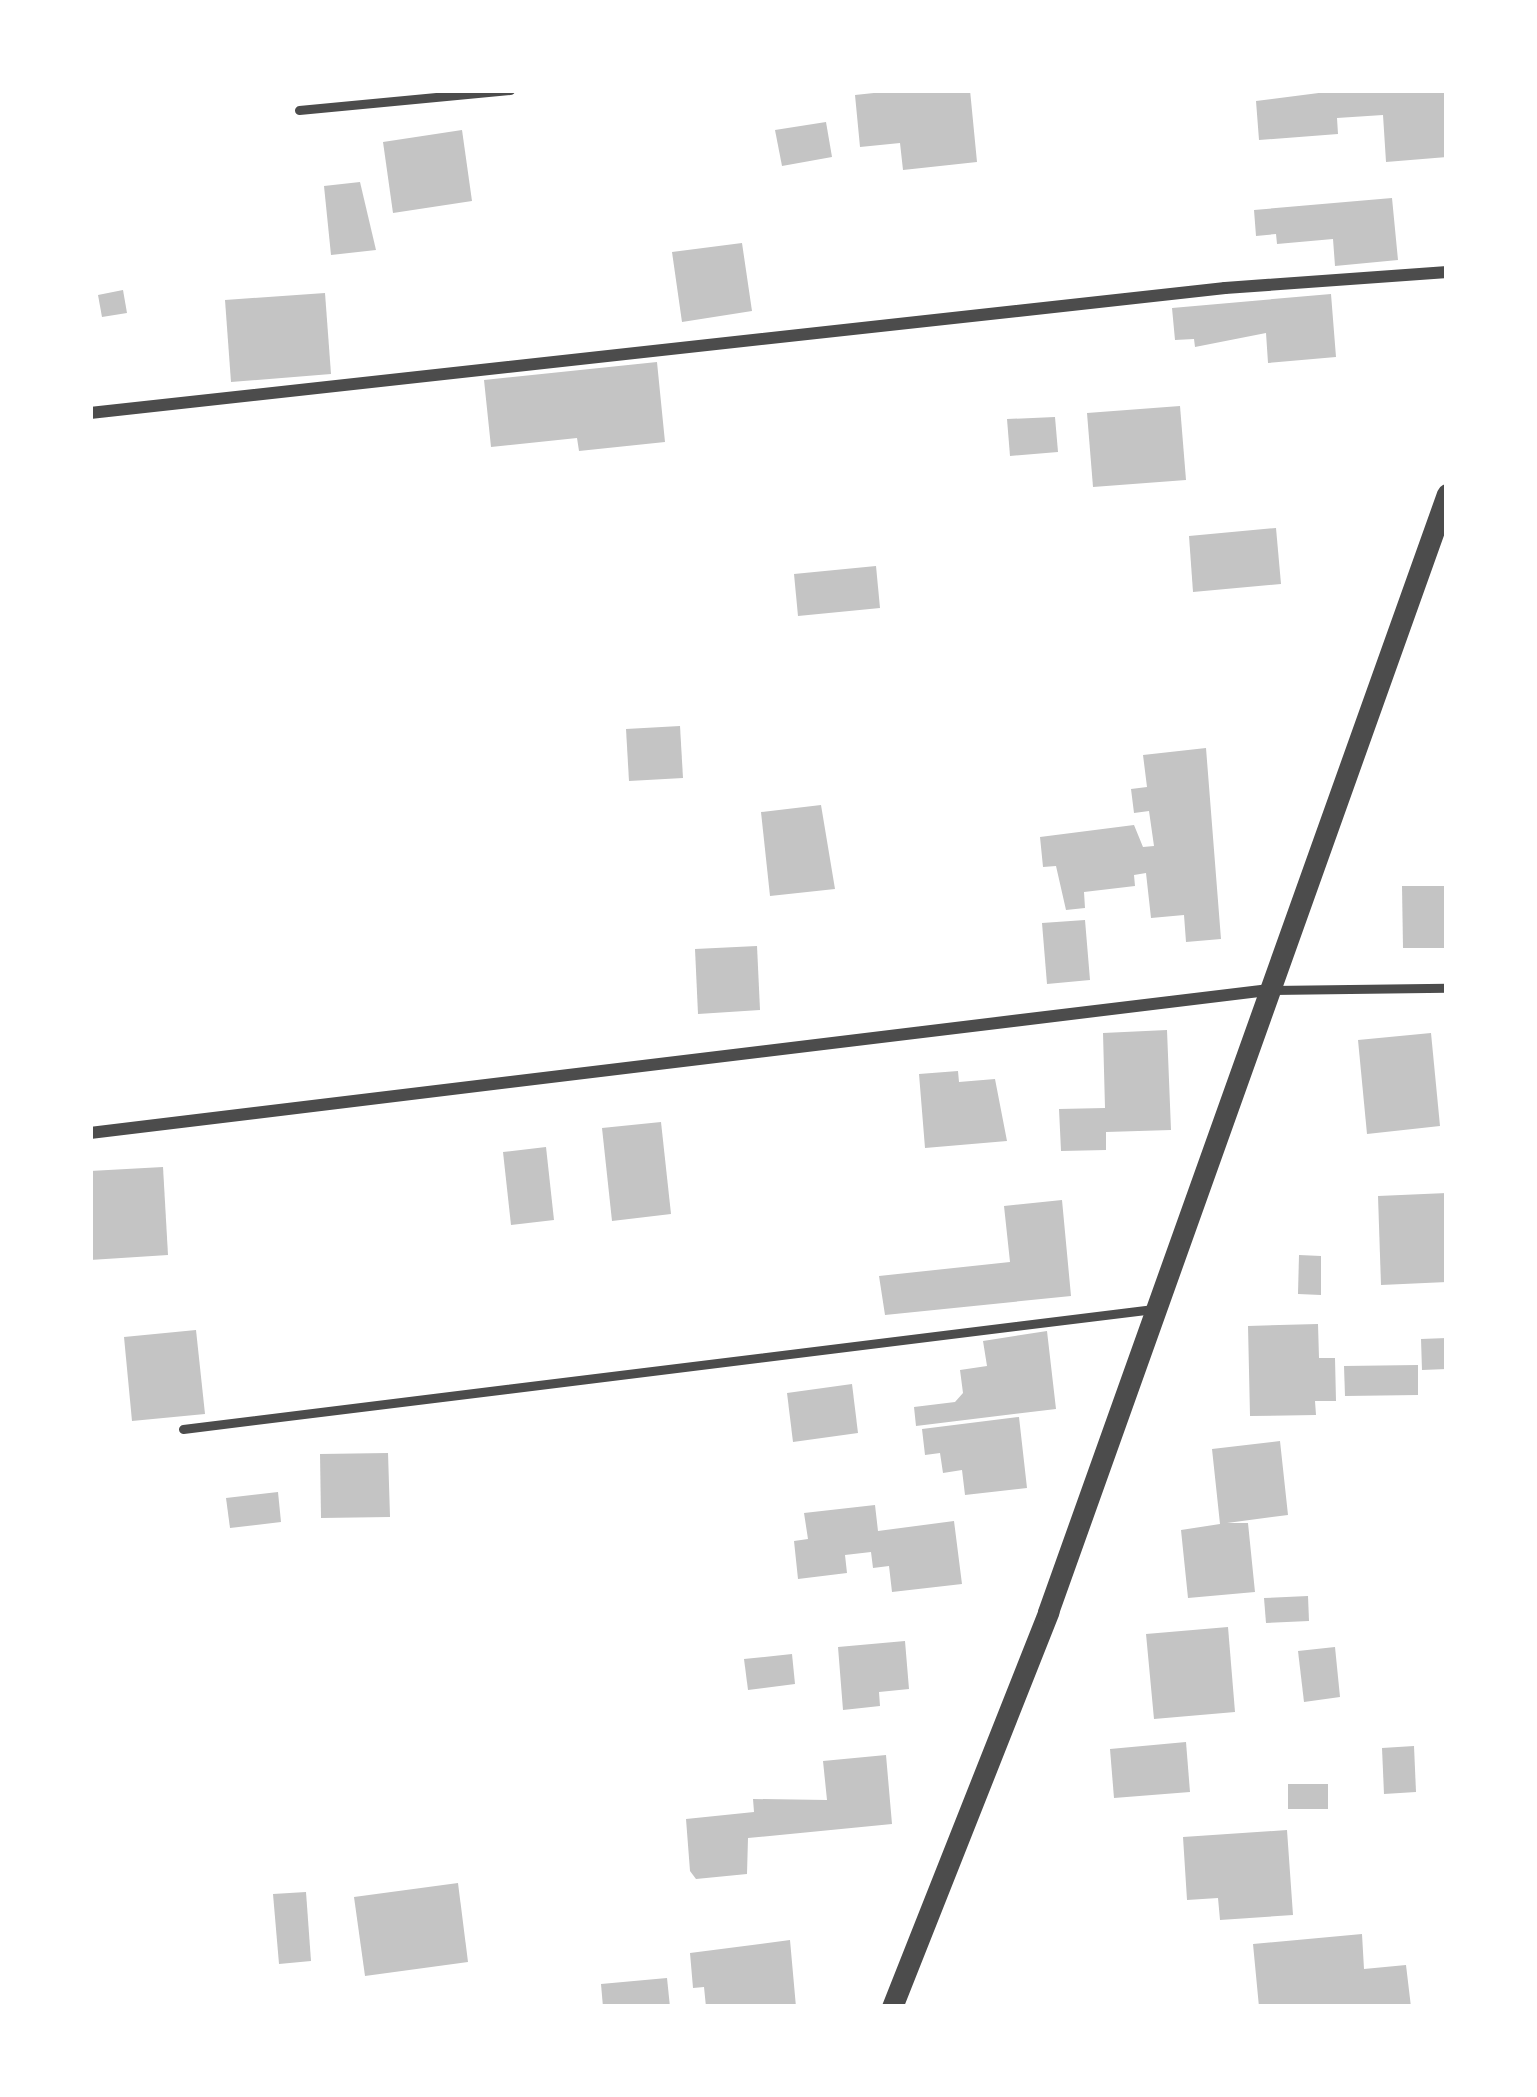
<!DOCTYPE html>
<style>
body{margin:0}
#map{position:relative;width:1537px;height:2097px;overflow:hidden;background:#fff;font-family:Signika,sans-serif}
div>[style]{position:absolute}
.building>*{inset:0;background:#c4c4c4}
.service>*{height:9px;margin:-4.5px;padding:0 4.5px;transform-origin:4.5px;border-radius:4.5px;background:#4c4c4c}
.minor>*{height:12px;margin:-6px;padding:0 6px;transform-origin:6px;border-radius:6px;background:#4c4c4c}
.tertiary>*{height:21px;margin:-10.5px;padding:0 10.5px;transform-origin:10.5px;border-radius:10.5px;background:#4c4c4c}
span{translate:-50% -50%;white-space:nowrap;text-align:center;line-height:1.15;-webkit-text-stroke:12px #fff;paint-order:stroke}
.frame{position:absolute;inset:0;border:93px solid #fff;pointer-events:none}
</style>
<div id="map">
<div class="building">
<i style="clip-path:polygon(902px 90px,970px 90px,977px 162px,903px 170px,900px 143px,860px 147px,855px 95px)"></i>
<i style="clip-path:polygon(1342px 90px,1447px 90px,1447px 157px,1386px 162px,1383px 115px,1337px 118px,1338px 134px,1259px 140px,1256px 101px)"></i>
<i style="clip-path:polygon(826px 122px,832px 157px,782px 166px,775px 130px)"></i>
<i style="clip-path:polygon(462px 130px,472px 201px,393px 213px,383px 142px)"></i>
<i style="clip-path:polygon(360px 182px,376px 250px,331px 255px,324px 186px)"></i>
<i style="clip-path:polygon(1392px 198px,1398px 260px,1335px 266px,1333px 239px,1277px 244px,1276px 234px,1256px 236px,1254px 210px)"></i>
<i style="clip-path:polygon(742px 243px,752px 311px,682px 322px,672px 252px)"></i>
<i style="clip-path:polygon(123px 290px,127px 313px,102px 317px,98px 295px)"></i>
<i style="clip-path:polygon(325px 293px,331px 374px,231px 382px,225px 300px)"></i>
<i style="clip-path:polygon(1331px 294px,1336px 357px,1268px 363px,1266px 333px,1195px 347px,1194px 339px,1175px 340px,1172px 308px)"></i>
<i style="clip-path:polygon(657px 362px,665px 442px,579px 451px,577px 438px,491px 447px,484px 380px)"></i>
<i style="clip-path:polygon(1180px 406px,1186px 480px,1093px 487px,1087px 413px)"></i>
<i style="clip-path:polygon(1055px 417px,1058px 452px,1010px 456px,1007px 419px)"></i>
<i style="clip-path:polygon(1276px 528px,1281px 584px,1193px 592px,1189px 536px)"></i>
<i style="clip-path:polygon(876px 566px,880px 608px,798px 616px,794px 574px)"></i>
<i style="clip-path:polygon(680px 726px,683px 778px,629px 781px,626px 729px)"></i>
<i style="clip-path:polygon(1206px 748px,1221px 939px,1186px 942px,1184px 915px,1151px 918px,1146px 873px,1134px 875px,1135px 886px,1084px 892px,1085px 908px,1066px 910px,1056px 866px,1043px 867px,1040px 837px,1134px 825px,1143px 847px,1154px 846px,1149px 811px,1134px 813px,1131px 789px,1147px 787px,1143px 755px)"></i>
<i style="clip-path:polygon(821px 805px,835px 889px,770px 896px,761px 812px)"></i>
<i style="clip-path:polygon(1402px 886px,1447px 886px,1447px 948px,1403px 948px)"></i>
<i style="clip-path:polygon(1085px 920px,1090px 980px,1047px 984px,1042px 923px)"></i>
<i style="clip-path:polygon(757px 946px,760px 1010px,698px 1014px,695px 949px)"></i>
<i style="clip-path:polygon(1167px 1030px,1171px 1130px,1106px 1132px,1106px 1150px,1061px 1151px,1059px 1109px,1105px 1108px,1103px 1033px)"></i>
<i style="clip-path:polygon(1431px 1033px,1440px 1126px,1367px 1134px,1358px 1040px)"></i>
<i style="clip-path:polygon(958px 1071px,959px 1082px,995px 1079px,1007px 1141px,925px 1148px,919px 1074px)"></i>
<i style="clip-path:polygon(661px 1122px,671px 1214px,612px 1221px,602px 1128px)"></i>
<i style="clip-path:polygon(546px 1147px,554px 1220px,511px 1225px,503px 1152px)"></i>
<i style="clip-path:polygon(163px 1167px,168px 1255px,90px 1260px,90px 1171px)"></i>
<i style="clip-path:polygon(1447px 1193px,1447px 1282px,1381px 1285px,1378px 1196px)"></i>
<i style="clip-path:polygon(1062px 1200px,1071px 1296px,885px 1315px,879px 1276px,1010px 1262px,1004px 1206px)"></i>
<i style="clip-path:polygon(1299px 1255px,1321px 1256px,1321px 1295px,1298px 1294px)"></i>
<i style="clip-path:polygon(1318px 1324px,1319px 1358px,1335px 1358px,1336px 1401px,1315px 1401px,1316px 1415px,1250px 1416px,1248px 1326px)"></i>
<i style="clip-path:polygon(196px 1330px,205px 1414px,132px 1421px,124px 1337px)"></i>
<i style="clip-path:polygon(1047px 1331px,1056px 1409px,916px 1426px,914px 1407px,955px 1402px,963px 1393px,960px 1370px,987px 1366px,983px 1341px)"></i>
<i style="clip-path:polygon(1447px 1338px,1447px 1369px,1422px 1370px,1421px 1339px)"></i>
<i style="clip-path:polygon(1418px 1365px,1418px 1395px,1345px 1396px,1344px 1366px)"></i>
<i style="clip-path:polygon(852px 1384px,858px 1433px,793px 1442px,787px 1393px)"></i>
<i style="clip-path:polygon(1019px 1417px,1027px 1488px,965px 1495px,962px 1470px,943px 1473px,940px 1453px,925px 1455px,922px 1429px)"></i>
<i style="clip-path:polygon(1280px 1441px,1288px 1515px,1227px 1523px,1248px 1523px,1255px 1592px,1188px 1598px,1181px 1530px,1220px 1524px,1212px 1449px)"></i>
<i style="clip-path:polygon(388px 1453px,390px 1517px,321px 1518px,320px 1454px)"></i>
<i style="clip-path:polygon(278px 1492px,281px 1522px,230px 1528px,226px 1498px)"></i>
<i style="clip-path:polygon(875px 1505px,878px 1531px,954px 1521px,962px 1584px,892px 1592px,889px 1566px,873px 1568px,871px 1552px,845px 1555px,847px 1573px,798px 1579px,794px 1541px,808px 1539px,804px 1513px)"></i>
<i style="clip-path:polygon(1308px 1596px,1309px 1621px,1266px 1623px,1264px 1598px)"></i>
<i style="clip-path:polygon(1228px 1627px,1235px 1712px,1154px 1719px,1146px 1634px)"></i>
<i style="clip-path:polygon(905px 1641px,909px 1689px,879px 1692px,880px 1706px,843px 1710px,838px 1647px)"></i>
<i style="clip-path:polygon(1335px 1647px,1340px 1697px,1304px 1702px,1298px 1651px)"></i>
<i style="clip-path:polygon(792px 1654px,795px 1684px,748px 1690px,744px 1659px)"></i>
<i style="clip-path:polygon(1186px 1742px,1190px 1792px,1114px 1798px,1110px 1749px)"></i>
<i style="clip-path:polygon(1414px 1746px,1416px 1792px,1384px 1794px,1382px 1748px)"></i>
<i style="clip-path:polygon(886px 1755px,892px 1824px,748px 1838px,747px 1874px,696px 1879px,690px 1871px,686px 1819px,754px 1812px,753px 1799px,827px 1800px,823px 1761px)"></i>
<i style="clip-path:polygon(1288px 1784px,1328px 1784px,1328px 1809px,1288px 1809px)"></i>
<i style="clip-path:polygon(1287px 1830px,1293px 1915px,1220px 1920px,1218px 1898px,1187px 1900px,1183px 1837px)"></i>
<i style="clip-path:polygon(458px 1883px,468px 1962px,365px 1976px,354px 1897px)"></i>
<i style="clip-path:polygon(306px 1892px,311px 1961px,279px 1964px,273px 1894px)"></i>
<i style="clip-path:polygon(1362px 1934px,1364px 1969px,1406px 1965px,1411px 2007px,1259px 2007px,1253px 1944px)"></i>
<i style="clip-path:polygon(790px 1940px,796px 2007px,706px 2007px,704px 1987px,693px 1988px,690px 1953px)"></i>
<i style="clip-path:polygon(667px 1978px,670px 2007px,603px 2007px,601px 1984px)"></i>
</div>
<div class="service">
<i style="left:299px;top:110px;width:212px;rotate:-5.4deg"></i>
<i style="left:1272px;top:990px;width:175px;rotate:-0.7deg"></i>
<i style="left:183px;top:1429px;width:978px;rotate:-7.05deg"></i>
</div>
<div class="minor">
<i style="left:90px;top:413px;width:1142px;rotate:-6.28deg"></i>
<i style="left:1225px;top:288px;width:223px;rotate:-4.1deg"></i>
<i style="left:90px;top:1133px;width:1188px;rotate:-6.92deg"></i>
</div>
<div class="tertiary">
<i style="left:892px;top:2007px;width:425px;rotate:-68.4deg"></i>
<i style="left:1048px;top:1612px;width:1187px;rotate:-70.36deg"></i>
</div>
<div class="frame"></div>
</div>
